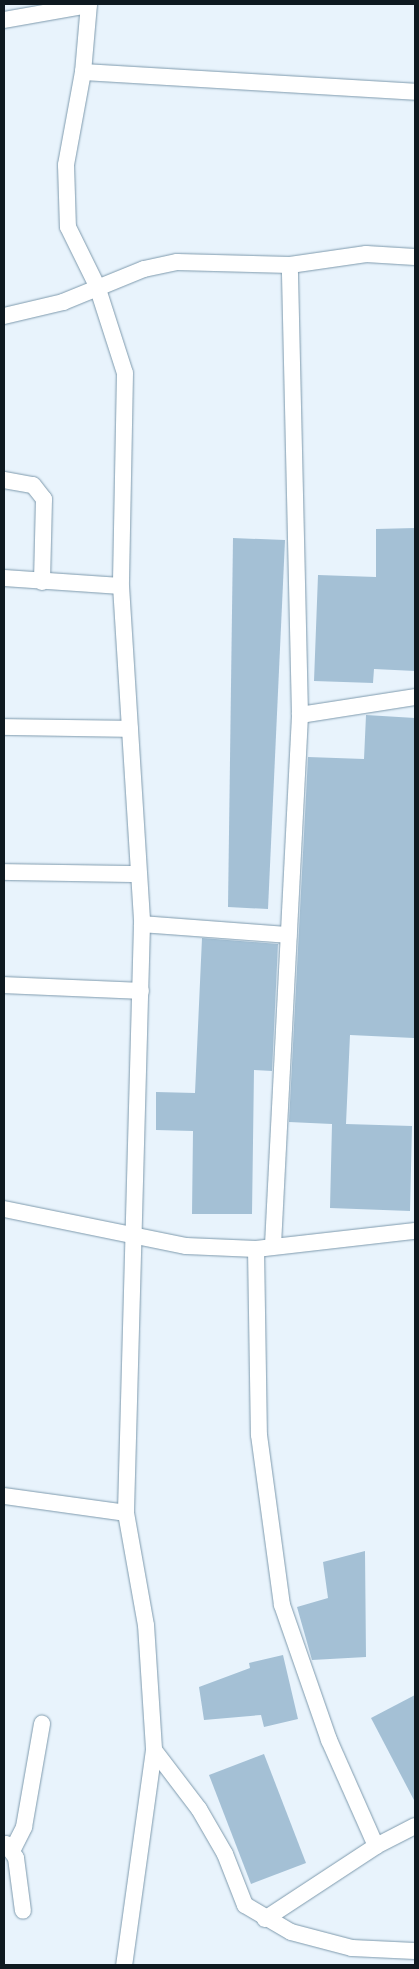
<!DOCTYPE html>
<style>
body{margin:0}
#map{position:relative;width:419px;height:1969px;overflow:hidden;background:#e8f3fc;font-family:"Source Sans 3",sans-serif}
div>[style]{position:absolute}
.building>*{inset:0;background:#a4c0d5}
.roads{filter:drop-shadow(0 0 1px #7e9aad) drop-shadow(0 0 1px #7e9aad)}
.street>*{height:16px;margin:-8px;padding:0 8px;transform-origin:8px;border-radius:8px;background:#fff}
span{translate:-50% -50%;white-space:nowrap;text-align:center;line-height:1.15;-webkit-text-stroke:4px #fff;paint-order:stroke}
.frame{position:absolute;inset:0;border:5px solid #0e1920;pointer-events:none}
</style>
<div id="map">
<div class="building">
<i style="clip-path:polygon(415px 528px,415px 671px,374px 669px,373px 683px,314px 681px,318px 575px,376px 577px,376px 529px)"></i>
<i style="clip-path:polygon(233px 538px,285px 540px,268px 909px,228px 907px)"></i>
<i style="clip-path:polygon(366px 715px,415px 718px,415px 1021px,414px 1038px,350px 1035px,346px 1124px,412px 1126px,410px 1211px,330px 1208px,332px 1124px,289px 1122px,308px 757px,364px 759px)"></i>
<i style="clip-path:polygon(202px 938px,278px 944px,272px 1071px,254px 1070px,252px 1214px,192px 1214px,193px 1131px,156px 1130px,156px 1092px,195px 1093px)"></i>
<i style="clip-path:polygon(365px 1551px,366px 1657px,312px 1660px,297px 1607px,328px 1598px,323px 1562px)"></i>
<i style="clip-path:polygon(283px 1655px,298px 1719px,264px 1727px,261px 1715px,204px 1720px,199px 1687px,250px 1668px,249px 1663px)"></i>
<i style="clip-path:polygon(415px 1695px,415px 1802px,371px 1718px)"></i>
<i style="clip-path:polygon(264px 1754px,306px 1863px,251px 1884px,209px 1775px)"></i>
</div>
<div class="roads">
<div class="street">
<i style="left:89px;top:4px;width:68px;rotate:95deg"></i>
<i style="left:83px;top:72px;width:95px;rotate:100.4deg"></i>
<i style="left:66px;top:165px;width:62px;rotate:88.2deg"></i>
<i style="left:68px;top:227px;width:66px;rotate:63.8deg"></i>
<i style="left:97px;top:286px;width:91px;rotate:72.2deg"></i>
<i style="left:125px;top:373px;width:213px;rotate:91.1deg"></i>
<i style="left:121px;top:586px;width:339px;rotate:86.4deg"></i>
<i style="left:142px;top:924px;width:589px;rotate:91.56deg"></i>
<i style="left:126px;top:1513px;width:114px;rotate:79.9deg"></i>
<i style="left:146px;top:1625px;width:125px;rotate:86.3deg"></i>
<i style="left:154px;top:1750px;width:217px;rotate:97.9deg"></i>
<i style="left:4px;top:20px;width:86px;rotate:-10deg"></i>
<i style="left:83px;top:72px;width:333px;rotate:3.4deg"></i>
<i style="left:4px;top:316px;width:61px;rotate:-13.3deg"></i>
<i style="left:63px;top:302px;width:87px;rotate:-22.2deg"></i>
<i style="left:144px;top:269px;width:34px;rotate:-12deg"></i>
<i style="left:177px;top:262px;width:113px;rotate:1.5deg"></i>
<i style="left:290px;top:265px;width:77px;rotate:-8.2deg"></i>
<i style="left:366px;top:254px;width:49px;rotate:3.5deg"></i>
<i style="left:4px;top:480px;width:29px;rotate:10deg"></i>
<i style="left:33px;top:485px;width:18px;rotate:52deg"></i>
<i style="left:44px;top:499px;width:83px;rotate:91.4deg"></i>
<i style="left:4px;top:578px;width:117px;rotate:3.9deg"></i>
<i style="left:300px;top:715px;width:116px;rotate:-8.9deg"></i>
<i style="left:4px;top:727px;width:126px;rotate:0.9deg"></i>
<i style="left:4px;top:872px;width:134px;rotate:0.9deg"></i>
<i style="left:142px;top:924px;width:147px;rotate:4.3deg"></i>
<i style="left:4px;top:985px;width:137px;rotate:2.5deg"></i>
<i style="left:4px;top:1209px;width:186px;rotate:11.5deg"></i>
<i style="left:186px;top:1246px;width:70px;rotate:2.5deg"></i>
<i style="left:256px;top:1249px;width:160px;rotate:-6.5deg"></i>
<i style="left:273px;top:1245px;width:531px;rotate:-87.08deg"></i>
<i style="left:300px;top:715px;width:450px;rotate:-91.3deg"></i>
<i style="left:256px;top:1249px;width:186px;rotate:89.1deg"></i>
<i style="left:259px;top:1435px;width:172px;rotate:82.3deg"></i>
<i style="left:282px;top:1605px;width:143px;rotate:70.8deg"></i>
<i style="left:329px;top:1740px;width:116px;rotate:66.1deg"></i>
<i style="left:4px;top:1496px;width:123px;rotate:7.9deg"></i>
<i style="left:154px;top:1750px;width:74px;rotate:52.7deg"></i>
<i style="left:199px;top:1809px;width:52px;rotate:60deg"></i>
<i style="left:225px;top:1854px;width:55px;rotate:68.6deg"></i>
<i style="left:245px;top:1905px;width:53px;rotate:30.4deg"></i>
<i style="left:291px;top:1932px;width:63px;rotate:14.7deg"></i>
<i style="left:352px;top:1948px;width:63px;rotate:2.7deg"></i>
<i style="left:6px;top:1844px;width:17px;rotate:54deg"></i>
<i style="left:16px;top:1858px;width:53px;rotate:82.5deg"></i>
<i style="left:13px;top:1849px;width:25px;rotate:-63deg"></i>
<i style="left:24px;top:1827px;width:105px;rotate:-80.1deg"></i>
<i style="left:265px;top:1919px;width:133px;rotate:-33.3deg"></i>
<i style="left:376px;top:1846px;width:44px;rotate:-27.1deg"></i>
</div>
</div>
<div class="frame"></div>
</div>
